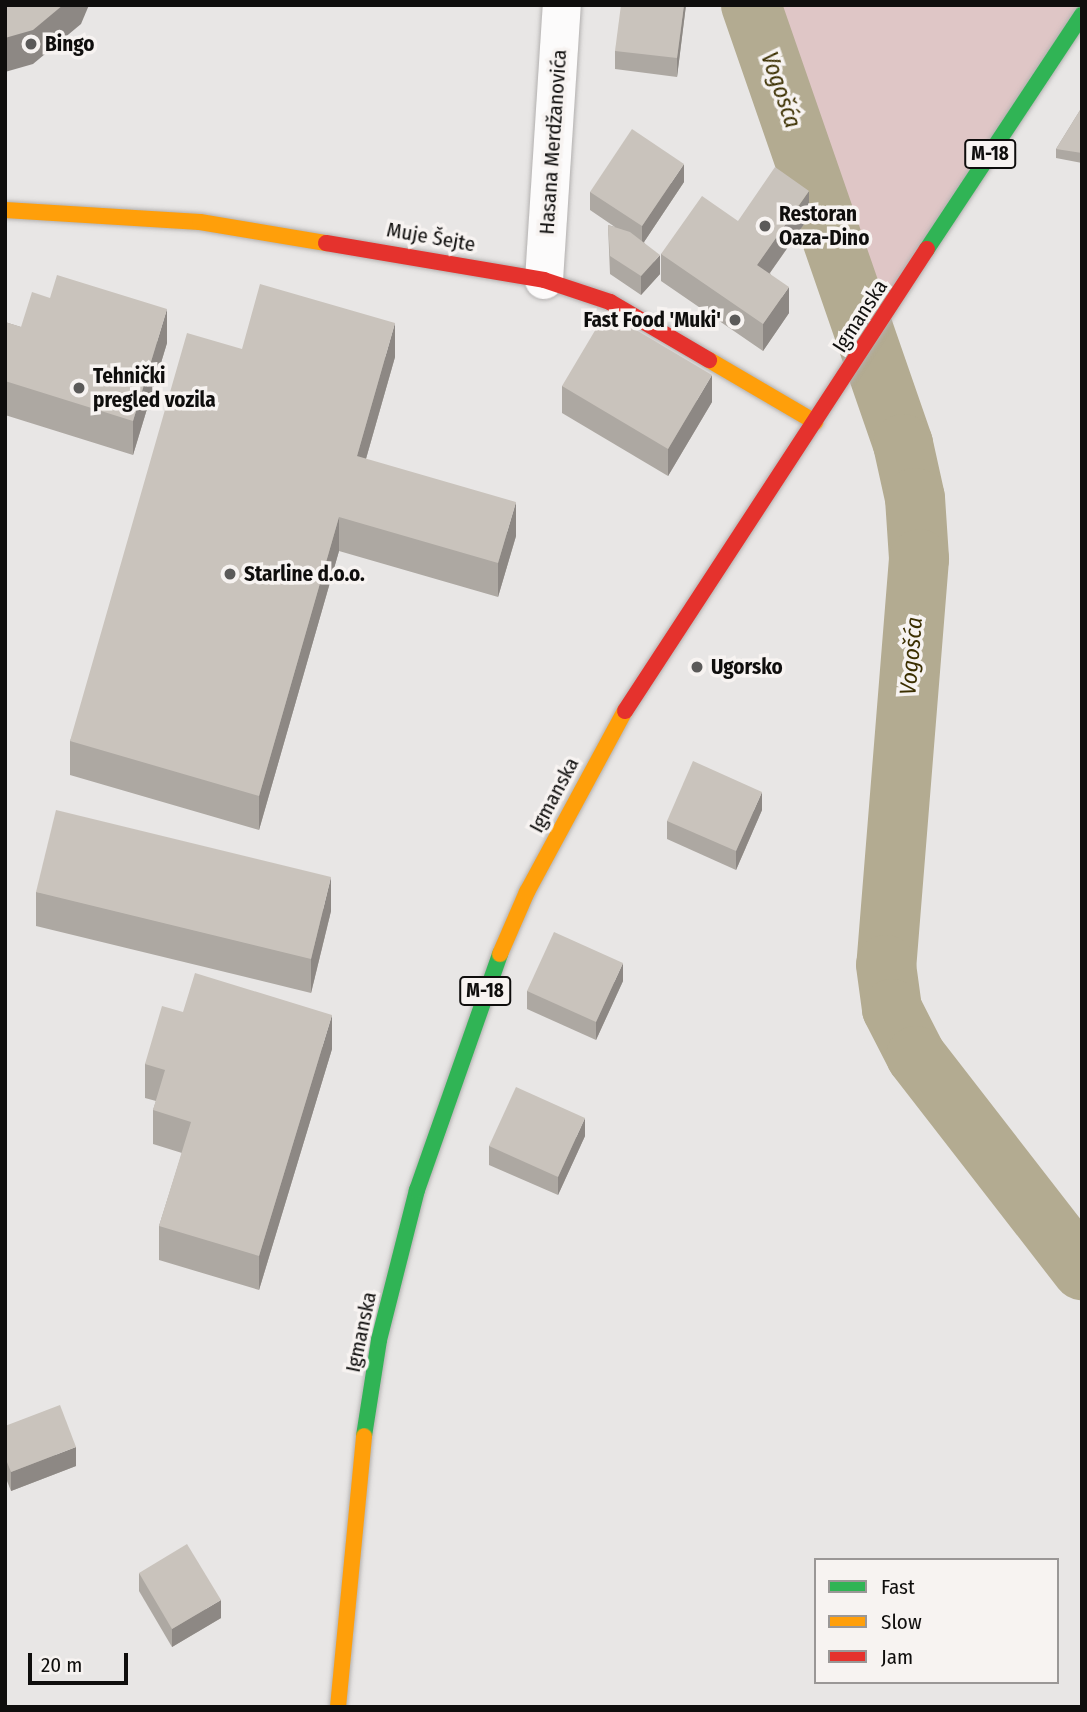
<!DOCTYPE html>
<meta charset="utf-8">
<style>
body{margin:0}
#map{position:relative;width:1087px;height:1712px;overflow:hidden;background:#e8e6e5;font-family:"Fira Sans Condensed",sans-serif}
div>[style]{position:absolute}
.green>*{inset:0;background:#dfc6c6}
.river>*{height:60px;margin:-30px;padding:0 30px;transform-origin:30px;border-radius:30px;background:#b3ab91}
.roads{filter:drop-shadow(0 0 2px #b2b0af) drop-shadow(0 0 2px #b2b0af)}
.street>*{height:38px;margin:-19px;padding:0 19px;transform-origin:19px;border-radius:19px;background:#fcfbfb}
.fast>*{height:16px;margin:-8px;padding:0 8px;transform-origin:8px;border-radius:8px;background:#30b455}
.slow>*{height:16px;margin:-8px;padding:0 8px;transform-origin:8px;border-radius:8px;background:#ff9f0a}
.jam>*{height:16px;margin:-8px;padding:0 8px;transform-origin:8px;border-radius:8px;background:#e5322d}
.wall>*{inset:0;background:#ada8a2}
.shaded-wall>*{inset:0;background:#8d8884}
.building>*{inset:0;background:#c9c3bc}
.dots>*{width:19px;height:19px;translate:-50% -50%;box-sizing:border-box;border:4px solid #f7f3f1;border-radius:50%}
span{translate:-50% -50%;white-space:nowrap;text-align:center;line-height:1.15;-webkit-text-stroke:7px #f7f3f1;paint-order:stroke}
.shield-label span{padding:2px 5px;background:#f7f3f1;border:2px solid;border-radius:5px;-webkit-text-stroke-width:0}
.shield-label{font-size:19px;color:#0f0e0d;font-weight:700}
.poi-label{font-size:21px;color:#0f0e0d;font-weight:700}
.left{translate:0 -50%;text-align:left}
.right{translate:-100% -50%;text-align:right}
.street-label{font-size:21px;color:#0f0e0d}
.water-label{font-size:23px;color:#3b2f00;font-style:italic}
.frame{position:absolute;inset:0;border:7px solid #0f0e0d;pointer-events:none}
.legend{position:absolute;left:814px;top:1558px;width:245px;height:126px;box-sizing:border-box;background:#f7f3f1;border:2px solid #9a9796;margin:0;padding:9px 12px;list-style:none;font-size:21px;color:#0f0e0d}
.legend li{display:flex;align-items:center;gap:14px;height:35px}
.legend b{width:35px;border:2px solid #9a9796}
.scale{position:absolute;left:28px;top:1653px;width:100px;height:32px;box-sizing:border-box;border:4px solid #0f0e0d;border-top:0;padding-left:9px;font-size:21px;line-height:24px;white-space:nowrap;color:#0f0e0d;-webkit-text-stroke:5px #f7f3f1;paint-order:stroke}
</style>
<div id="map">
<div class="green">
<i style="clip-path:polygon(752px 5px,1082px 5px,867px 339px)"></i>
</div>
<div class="river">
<i style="left:751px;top:5px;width:465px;rotate:70.9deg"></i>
<i style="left:903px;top:444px;width:55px;rotate:77.5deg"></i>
<i style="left:915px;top:498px;width:61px;rotate:86.2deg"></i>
<i style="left:919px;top:559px;width:407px;rotate:94.6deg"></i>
<i style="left:886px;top:965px;width:44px;rotate:82.2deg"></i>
<i style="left:892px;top:1009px;width:53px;rotate:62.9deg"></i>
<i style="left:916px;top:1056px;width:271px;rotate:52.2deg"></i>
</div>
<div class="roads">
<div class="street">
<i style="left:544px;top:280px;width:276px;rotate:-86.3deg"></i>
</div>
<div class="fast">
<i style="left:927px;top:249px;width:281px;rotate:-56.5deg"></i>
<i style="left:364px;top:1436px;width:97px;rotate:-81.1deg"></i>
<i style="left:379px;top:1340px;width:155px;rotate:-75.8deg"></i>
<i style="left:417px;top:1190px;width:250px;rotate:-70.6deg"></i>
</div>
<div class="slow">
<i style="left:5px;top:210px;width:195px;rotate:3.5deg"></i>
<i style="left:200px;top:222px;width:128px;rotate:9.5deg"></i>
<i style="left:709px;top:360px;width:123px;rotate:30.3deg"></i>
<i style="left:500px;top:954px;width:68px;rotate:-66.5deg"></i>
<i style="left:527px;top:892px;width:206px;rotate:-61.6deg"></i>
<i style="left:338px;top:1707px;width:272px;rotate:-84.5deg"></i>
</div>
<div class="jam">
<i style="left:326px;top:243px;width:221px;rotate:9.6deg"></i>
<i style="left:544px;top:280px;width:70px;rotate:18.4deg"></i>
<i style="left:610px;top:302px;width:115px;rotate:30.4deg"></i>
<i style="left:625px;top:711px;width:552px;rotate:-56.83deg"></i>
</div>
</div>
<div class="wall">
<i style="clip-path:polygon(686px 5px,677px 77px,615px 69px,615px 51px)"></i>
<i style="clip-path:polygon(1082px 107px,1082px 163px,1056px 158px,1056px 149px)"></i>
<i style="clip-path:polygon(684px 182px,644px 242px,660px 274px,641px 295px,610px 274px,608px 225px,615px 227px,590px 210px,590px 192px)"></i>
<i style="clip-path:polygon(809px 217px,770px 273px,789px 313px,763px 351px,661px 281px,661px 254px,738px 221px)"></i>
<i style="clip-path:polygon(5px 322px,21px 327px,167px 343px,133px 455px,5px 415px)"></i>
<i style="clip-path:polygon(242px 349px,395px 357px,366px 459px,516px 536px,498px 597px,339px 551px,259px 830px,70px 775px,70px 741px)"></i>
<i style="clip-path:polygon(562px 386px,712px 402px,668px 476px,562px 413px)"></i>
<i style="clip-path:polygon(762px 810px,736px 870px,667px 839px,667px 821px)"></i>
<i style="clip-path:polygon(36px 892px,331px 911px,311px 993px,36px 926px)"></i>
<i style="clip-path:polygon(623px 981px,596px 1040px,527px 1009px,527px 991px)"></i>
<i style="clip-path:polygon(183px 1012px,332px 1049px,259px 1290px,159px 1260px,159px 1226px,182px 1153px,153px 1144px,153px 1110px,156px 1101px,145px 1098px,145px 1064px)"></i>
<i style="clip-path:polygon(585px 1136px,558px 1195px,489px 1165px,489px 1146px)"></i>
<i style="clip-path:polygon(5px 1426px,76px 1466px,11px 1491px,5px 1476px)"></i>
<i style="clip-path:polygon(139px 1573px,221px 1618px,172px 1647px,139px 1591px)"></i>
</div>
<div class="shaded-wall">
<i style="clip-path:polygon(63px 5px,89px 5px,81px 24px,33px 64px,5px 72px,5px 38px)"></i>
<i style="clip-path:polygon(684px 5px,686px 5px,677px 77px,677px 58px)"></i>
<i style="clip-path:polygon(684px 164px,684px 182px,642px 245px,642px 226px)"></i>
<i style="clip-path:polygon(809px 191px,809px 217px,757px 291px,757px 265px)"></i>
<i style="clip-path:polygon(660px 255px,660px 274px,641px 295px,641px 276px)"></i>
<i style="clip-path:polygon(789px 287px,789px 313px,763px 351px,763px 324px)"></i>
<i style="clip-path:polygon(167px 309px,167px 343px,133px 455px,133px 421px)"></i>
<i style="clip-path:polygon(395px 323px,395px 357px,357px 490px,357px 456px)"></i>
<i style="clip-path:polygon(712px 375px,712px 402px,668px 476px,668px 449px)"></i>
<i style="clip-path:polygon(516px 502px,516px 536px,498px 597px,498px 563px)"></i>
<i style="clip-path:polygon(339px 517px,339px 551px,259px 830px,259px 796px)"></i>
<i style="clip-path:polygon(762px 792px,762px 810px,736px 870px,736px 851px)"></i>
<i style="clip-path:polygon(331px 877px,331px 911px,311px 993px,311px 959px)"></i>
<i style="clip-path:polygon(623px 963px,623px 981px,596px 1040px,596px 1022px)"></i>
<i style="clip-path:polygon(332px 1015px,332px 1049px,259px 1290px,259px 1256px)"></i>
<i style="clip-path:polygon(585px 1118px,585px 1136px,558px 1195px,558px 1177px)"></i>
<i style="clip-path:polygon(76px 1447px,76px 1466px,11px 1491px,11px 1472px)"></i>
<i style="clip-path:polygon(221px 1600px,221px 1618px,172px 1647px,172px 1629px)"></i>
</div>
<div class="building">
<i style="clip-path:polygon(5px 5px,63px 5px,33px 30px,5px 38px)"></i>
<i style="clip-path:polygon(621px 5px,684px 5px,677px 58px,615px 51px)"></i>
<i style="clip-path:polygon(1082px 107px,1082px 153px,1056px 149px)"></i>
<i style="clip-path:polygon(632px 129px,684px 164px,642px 226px,590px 192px)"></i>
<i style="clip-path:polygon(775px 167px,809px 191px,757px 265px,789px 287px,763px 324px,661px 254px,702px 196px,738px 221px)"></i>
<i style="clip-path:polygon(608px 225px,630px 232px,660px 255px,641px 276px,610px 256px)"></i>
<i style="clip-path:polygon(57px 275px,167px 309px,133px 421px,5px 381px,5px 322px,21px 327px,32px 292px,50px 298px)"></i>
<i style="clip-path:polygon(260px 284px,395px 323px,357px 456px,516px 502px,498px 563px,339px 517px,259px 796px,70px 741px,187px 333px,242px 349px)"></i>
<i style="clip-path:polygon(606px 312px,712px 375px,668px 449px,562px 386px)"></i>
<i style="clip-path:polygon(693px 761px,762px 792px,736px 851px,667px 821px)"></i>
<i style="clip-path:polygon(56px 810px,331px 877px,311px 959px,36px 892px)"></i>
<i style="clip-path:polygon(554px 932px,623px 963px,596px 1022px,527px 991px)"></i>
<i style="clip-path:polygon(195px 973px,332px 1015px,259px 1256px,159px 1226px,191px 1122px,153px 1110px,165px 1070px,145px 1064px,162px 1006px,183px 1012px)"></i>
<i style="clip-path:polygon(516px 1087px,585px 1118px,558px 1177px,489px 1146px)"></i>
<i style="clip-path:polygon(60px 1405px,76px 1447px,11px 1472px,5px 1457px,5px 1426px)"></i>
<i style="clip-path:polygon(187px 1544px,221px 1600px,172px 1629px,139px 1573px)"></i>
</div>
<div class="dots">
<i style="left:31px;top:44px;background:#5b5a59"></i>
<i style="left:765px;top:226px;background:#5b5a59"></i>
<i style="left:735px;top:320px;background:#5b5a59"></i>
<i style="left:79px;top:388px;background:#5b5a59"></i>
<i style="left:230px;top:574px;background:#5b5a59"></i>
<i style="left:697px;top:667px;background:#5b5a59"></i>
</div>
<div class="shield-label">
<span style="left:990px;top:154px">M-18</span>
<span style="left:485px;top:991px">M-18</span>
</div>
<div class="poi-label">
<span class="left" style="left:45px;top:44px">Bingo</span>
<span class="left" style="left:779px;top:226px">Restoran<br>Oaza-Dino</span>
<span class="right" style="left:721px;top:320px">Fast Food 'Muki'</span>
<span class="left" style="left:93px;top:388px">Tehnički<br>pregled vozila</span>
<span class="left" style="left:244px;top:574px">Starline d.o.o.</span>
<span class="left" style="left:711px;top:667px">Ugorsko</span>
</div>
<div class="street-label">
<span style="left:553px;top:142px;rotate:-86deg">Hasana Merdžanovića</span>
<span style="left:431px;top:237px;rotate:10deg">Muje Šejte</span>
<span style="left:860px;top:316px;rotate:-57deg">Igmanska</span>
<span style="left:554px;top:795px;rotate:-62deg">Igmanska</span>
<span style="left:361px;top:1332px;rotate:-78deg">Igmanska</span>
</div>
<div class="water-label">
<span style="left:781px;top:90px;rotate:71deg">Vogošća</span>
<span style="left:911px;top:656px;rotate:-85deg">Vogošća</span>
</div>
<div class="frame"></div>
<ul class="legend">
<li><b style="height:9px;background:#30b455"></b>Fast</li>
<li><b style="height:9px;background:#ff9f0a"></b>Slow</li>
<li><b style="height:9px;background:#e5322d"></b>Jam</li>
</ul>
<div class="scale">20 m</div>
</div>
